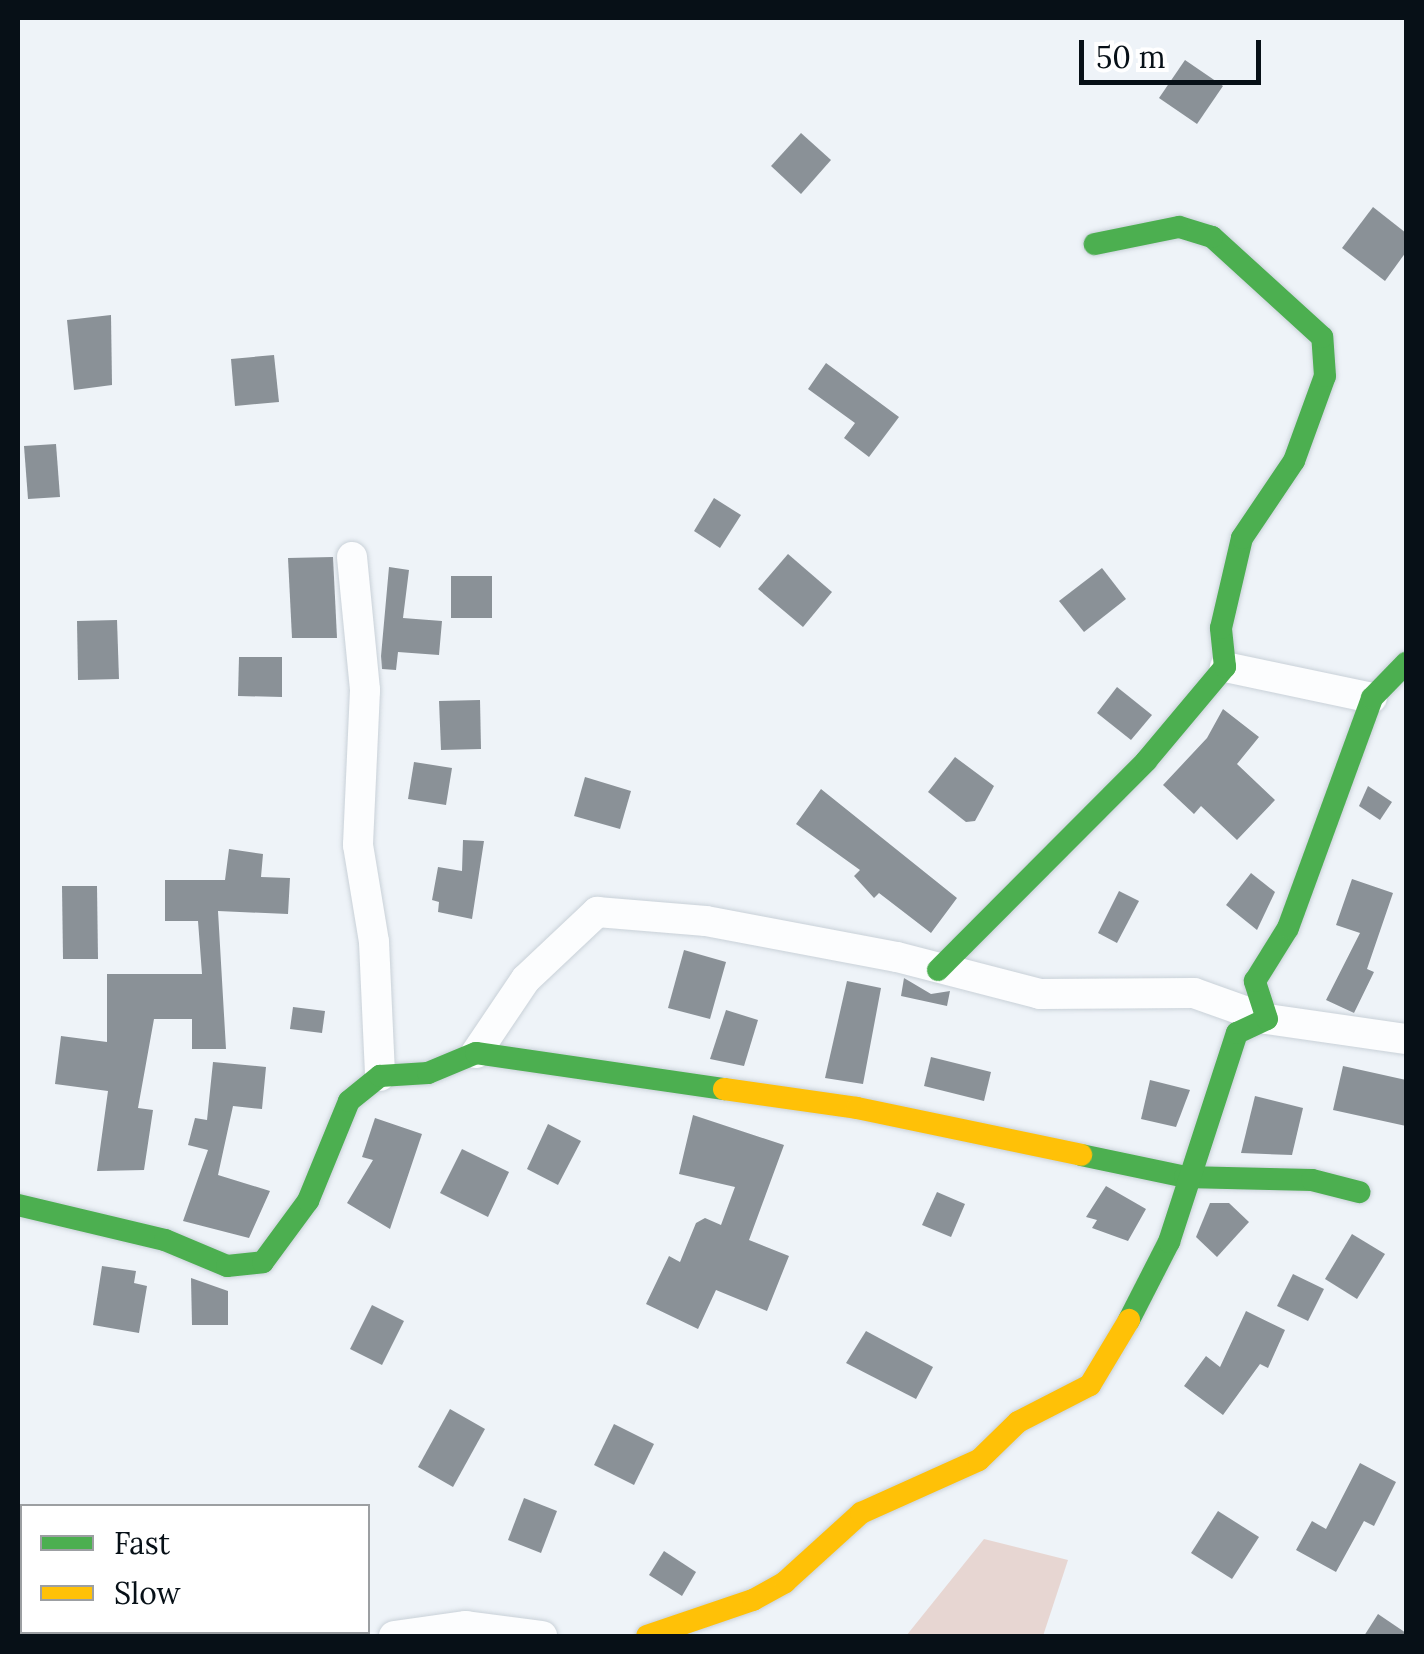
<!DOCTYPE html>
<style>
body{margin:0}
#map{position:relative;width:1424px;height:1654px;overflow:hidden;background:#eef3f8;font-family:Lora,serif}
div>[style]{position:absolute}
.green>*{inset:0;background:#e7d6d2}
.building>*{inset:0;background:#8a9197}
.roads{filter:drop-shadow(0 0 2px #c9d1d8) drop-shadow(0 0 2px #c9d1d8)}
.street>*{height:30px;margin:-15px;padding:0 15px;transform-origin:15px;border-radius:15px;background:#fcfdfe}
.fast>*{height:22px;margin:-11px;padding:0 11px;transform-origin:11px;border-radius:11px;background:#4caf50}
.slow>*{height:22px;margin:-11px;padding:0 11px;transform-origin:11px;border-radius:11px;background:#ffc107}
span{translate:-50% -50%;white-space:nowrap;text-align:center;line-height:1.15;-webkit-text-stroke:10px #fff;paint-order:stroke}
.frame{position:absolute;inset:0;border:20px solid #071017;pointer-events:none}
.legend{position:absolute;left:20px;top:1504px;width:350px;height:130px;box-sizing:border-box;background:#fff;border:2px solid #9c9fa2;margin:0;padding:12px 18px;list-style:none;font-size:30px;color:#071017}
.legend li{display:flex;align-items:center;gap:20px;height:50px}
.legend b{width:50px;border:2px solid #9c9fa2}
.scale{position:absolute;left:1079px;top:40px;width:182px;height:45px;box-sizing:border-box;border:5px solid #071017;border-top:0;padding-left:12px;font-size:30px;line-height:35px;white-space:nowrap;color:#071017;-webkit-text-stroke:8px #fff;paint-order:stroke}
</style>
<div id="map">
<div class="green">
<i style="clip-path:polygon(984px 1539px,1068px 1560px,1043px 1636px,906px 1636px)"></i>
</div>
<div class="building">
<i style="clip-path:polygon(1185px 60px,1223px 86px,1197px 124px,1159px 98px)"></i>
<i style="clip-path:polygon(801px 133px,831px 160px,801px 194px,771px 166px)"></i>
<i style="clip-path:polygon(1373px 207px,1406px 233px,1406px 252px,1385px 281px,1342px 248px)"></i>
<i style="clip-path:polygon(111px 315px,112px 385px,74px 390px,67px 320px)"></i>
<i style="clip-path:polygon(274px 355px,279px 402px,235px 406px,231px 359px)"></i>
<i style="clip-path:polygon(826px 363px,899px 417px,869px 457px,844px 438px,855px 423px,808px 389px)"></i>
<i style="clip-path:polygon(56px 444px,60px 497px,28px 499px,24px 446px)"></i>
<i style="clip-path:polygon(714px 498px,741px 515px,720px 548px,694px 531px)"></i>
<i style="clip-path:polygon(788px 554px,832px 592px,803px 627px,758px 589px)"></i>
<i style="clip-path:polygon(333px 557px,337px 638px,292px 638px,288px 558px)"></i>
<i style="clip-path:polygon(389px 567px,409px 570px,403px 618px,442px 621px,439px 655px,398px 652px,396px 670px,382px 669px,381px 656px)"></i>
<i style="clip-path:polygon(1102px 568px,1126px 599px,1084px 632px,1059px 601px)"></i>
<i style="clip-path:polygon(451px 576px,492px 576px,492px 618px,451px 618px)"></i>
<i style="clip-path:polygon(117px 620px,119px 679px,78px 680px,77px 621px)"></i>
<i style="clip-path:polygon(239px 657px,282px 657px,282px 697px,238px 696px)"></i>
<i style="clip-path:polygon(1117px 687px,1152px 715px,1131px 740px,1097px 713px)"></i>
<i style="clip-path:polygon(480px 700px,481px 749px,441px 750px,439px 701px)"></i>
<i style="clip-path:polygon(1223px 709px,1259px 737px,1237px 764px,1275px 800px,1237px 840px,1201px 806px,1194px 814px,1163px 785px,1207px 738px)"></i>
<i style="clip-path:polygon(955px 757px,994px 786px,975px 821px,966px 822px,928px 792px)"></i>
<i style="clip-path:polygon(414px 762px,452px 768px,446px 805px,408px 799px)"></i>
<i style="clip-path:polygon(585px 777px,631px 791px,620px 829px,574px 816px)"></i>
<i style="clip-path:polygon(1368px 786px,1392px 802px,1380px 820px,1359px 806px)"></i>
<i style="clip-path:polygon(821px 789px,957px 898px,931px 933px,879px 893px,874px 898px,854px 876px,860px 870px,796px 824px)"></i>
<i style="clip-path:polygon(463px 840px,484px 841px,472px 919px,438px 912px,439px 902px,432px 900px,438px 867px,462px 871px)"></i>
<i style="clip-path:polygon(229px 849px,263px 854px,261px 877px,290px 878px,288px 914px,218px 911px,226px 1049px,192px 1049px,192px 1019px,154px 1019px,138px 1108px,153px 1110px,144px 1170px,97px 1171px,108px 1091px,55px 1084px,61px 1036px,107px 1042px,107px 974px,202px 974px,198px 921px,165px 921px,165px 880px,225px 880px)"></i>
<i style="clip-path:polygon(1251px 873px,1275px 892px,1257px 930px,1226px 905px)"></i>
<i style="clip-path:polygon(1352px 879px,1393px 893px,1367px 969px,1374px 972px,1354px 1013px,1326px 1000px,1360px 933px,1336px 925px)"></i>
<i style="clip-path:polygon(62px 886px,97px 886px,98px 959px,63px 959px)"></i>
<i style="clip-path:polygon(1119px 891px,1139px 901px,1117px 943px,1098px 933px)"></i>
<i style="clip-path:polygon(684px 950px,726px 962px,710px 1019px,668px 1008px)"></i>
<i style="clip-path:polygon(904px 978px,931px 994px,950px 991px,947px 1006px,901px 996px)"></i>
<i style="clip-path:polygon(847px 981px,881px 988px,863px 1084px,825px 1078px)"></i>
<i style="clip-path:polygon(293px 1007px,325px 1011px,322px 1033px,290px 1029px)"></i>
<i style="clip-path:polygon(726px 1010px,758px 1020px,744px 1066px,710px 1059px)"></i>
<i style="clip-path:polygon(931px 1057px,991px 1072px,984px 1101px,924px 1086px)"></i>
<i style="clip-path:polygon(213px 1062px,266px 1067px,262px 1109px,233px 1106px,218px 1175px,270px 1191px,249px 1238px,183px 1221px,208px 1150px,188px 1145px,195px 1118px,207px 1120px)"></i>
<i style="clip-path:polygon(1343px 1066px,1406px 1080px,1406px 1126px,1333px 1110px)"></i>
<i style="clip-path:polygon(1150px 1080px,1190px 1090px,1176px 1127px,1141px 1119px)"></i>
<i style="clip-path:polygon(1255px 1096px,1303px 1108px,1292px 1155px,1241px 1153px)"></i>
<i style="clip-path:polygon(693px 1115px,784px 1145px,749px 1240px,789px 1256px,767px 1311px,716px 1290px,698px 1329px,646px 1304px,669px 1256px,680px 1262px,696px 1223px,705px 1218px,721px 1225px,735px 1187px,679px 1174px)"></i>
<i style="clip-path:polygon(375px 1118px,422px 1134px,390px 1229px,347px 1203px,373px 1160px,362px 1157px)"></i>
<i style="clip-path:polygon(548px 1124px,581px 1141px,558px 1185px,527px 1169px)"></i>
<i style="clip-path:polygon(462px 1149px,509px 1172px,488px 1217px,440px 1193px)"></i>
<i style="clip-path:polygon(1106px 1186px,1146px 1209px,1128px 1241px,1092px 1228px,1097px 1220px,1086px 1217px)"></i>
<i style="clip-path:polygon(937px 1192px,965px 1204px,951px 1237px,922px 1225px)"></i>
<i style="clip-path:polygon(1210px 1203px,1229px 1203px,1249px 1222px,1217px 1257px,1196px 1237px)"></i>
<i style="clip-path:polygon(1352px 1234px,1385px 1254px,1357px 1299px,1325px 1279px)"></i>
<i style="clip-path:polygon(102px 1266px,136px 1271px,134px 1283px,147px 1286px,139px 1333px,93px 1325px)"></i>
<i style="clip-path:polygon(1293px 1274px,1324px 1289px,1308px 1321px,1277px 1306px)"></i>
<i style="clip-path:polygon(191px 1278px,228px 1291px,228px 1325px,192px 1325px)"></i>
<i style="clip-path:polygon(372px 1305px,404px 1321px,382px 1365px,350px 1349px)"></i>
<i style="clip-path:polygon(1246px 1311px,1285px 1330px,1268px 1368px,1260px 1364px,1223px 1415px,1184px 1386px,1206px 1356px,1220px 1367px)"></i>
<i style="clip-path:polygon(866px 1331px,933px 1367px,916px 1399px,846px 1363px)"></i>
<i style="clip-path:polygon(450px 1409px,485px 1429px,453px 1487px,418px 1467px)"></i>
<i style="clip-path:polygon(614px 1424px,654px 1444px,634px 1485px,594px 1465px)"></i>
<i style="clip-path:polygon(1360px 1463px,1396px 1482px,1374px 1526px,1364px 1521px,1336px 1572px,1296px 1550px,1312px 1521px,1326px 1529px)"></i>
<i style="clip-path:polygon(524px 1498px,557px 1511px,541px 1553px,508px 1540px)"></i>
<i style="clip-path:polygon(1218px 1511px,1259px 1537px,1232px 1579px,1191px 1553px)"></i>
<i style="clip-path:polygon(664px 1551px,696px 1572px,682px 1596px,649px 1575px)"></i>
<i style="clip-path:polygon(1378px 1614px,1406px 1633px,1406px 1636px,1364px 1636px)"></i>
</div>
<div class="roads">
<div class="street">
<i style="left:352px;top:557px;width:134px;rotate:84.4deg"></i>
<i style="left:365px;top:690px;width:155px;rotate:92.6deg"></i>
<i style="left:358px;top:845px;width:98px;rotate:80.6deg"></i>
<i style="left:374px;top:942px;width:134px;rotate:87.4deg"></i>
<i style="left:1225px;top:667px;width:150px;rotate:11.9deg"></i>
<i style="left:476px;top:1053px;width:89px;rotate:-56deg"></i>
<i style="left:526px;top:979px;width:98px;rotate:-43.3deg"></i>
<i style="left:597px;top:912px;width:109px;rotate:4.7deg"></i>
<i style="left:706px;top:921px;width:194px;rotate:10.7deg"></i>
<i style="left:897px;top:957px;width:148px;rotate:14.5deg"></i>
<i style="left:1040px;top:994px;width:154px;rotate:-0.4deg"></i>
<i style="left:1194px;top:993px;width:77px;rotate:19.6deg"></i>
<i style="left:1267px;top:1019px;width:140px;rotate:8.2deg"></i>
<i style="left:185px;top:1632px;width:33px;rotate:7deg"></i>
<i style="left:45px;top:1636px;width:22px;rotate:-10deg"></i>
<i style="left:394px;top:1636px;width:73px;rotate:-7.9deg"></i>
<i style="left:466px;top:1626px;width:77px;rotate:7.5deg"></i>
</div>
<div class="fast">
<i style="left:938px;top:970px;width:295px;rotate:-45.1deg"></i>
<i style="left:1146px;top:761px;width:123px;rotate:-50deg"></i>
<i style="left:1225px;top:667px;width:39px;rotate:-96deg"></i>
<i style="left:1221px;top:628px;width:92px;rotate:-76.9deg"></i>
<i style="left:1242px;top:538px;width:93px;rotate:-56deg"></i>
<i style="left:1294px;top:461px;width:90px;rotate:-70deg"></i>
<i style="left:1325px;top:376px;width:39px;rotate:-94deg"></i>
<i style="left:1322px;top:337px;width:149px;rotate:-137.7deg"></i>
<i style="left:1212px;top:237px;width:34px;rotate:-163deg"></i>
<i style="left:1179px;top:227px;width:86px;rotate:168.6deg"></i>
<i style="left:1081px;top:1155px;width:106px;rotate:11.9deg"></i>
<i style="left:1185px;top:1177px;width:127px;rotate:1.4deg"></i>
<i style="left:1312px;top:1180px;width:49px;rotate:14.3deg"></i>
<i style="left:18px;top:1205px;width:151px;rotate:13.4deg"></i>
<i style="left:165px;top:1240px;width:67px;rotate:22.8deg"></i>
<i style="left:227px;top:1266px;width:36px;rotate:-6deg"></i>
<i style="left:263px;top:1262px;width:76px;rotate:-53.6deg"></i>
<i style="left:308px;top:1201px;width:108px;rotate:-67.7deg"></i>
<i style="left:349px;top:1101px;width:40px;rotate:-39deg"></i>
<i style="left:380px;top:1076px;width:48px;rotate:-3.6deg"></i>
<i style="left:428px;top:1073px;width:52px;rotate:-22.6deg"></i>
<i style="left:476px;top:1053px;width:251px;rotate:8.3deg"></i>
<i style="left:1129px;top:1320px;width:88px;rotate:-62.9deg"></i>
<i style="left:1169px;top:1242px;width:220px;rotate:-72deg"></i>
<i style="left:1237px;top:1033px;width:33px;rotate:-25deg"></i>
<i style="left:1267px;top:1019px;width:40px;rotate:-108deg"></i>
<i style="left:1255px;top:981px;width:62px;rotate:-58.1deg"></i>
<i style="left:1288px;top:928px;width:245px;rotate:-69.9deg"></i>
<i style="left:1372px;top:698px;width:49px;rotate:-45.8deg"></i>
</div>
<div class="slow">
<i style="left:724px;top:1089px;width:134px;rotate:8.1deg"></i>
<i style="left:857px;top:1108px;width:229px;rotate:11.8deg"></i>
<i style="left:647px;top:1636px;width:112px;rotate:-18.8deg"></i>
<i style="left:753px;top:1600px;width:37px;rotate:-29deg"></i>
<i style="left:785px;top:1582px;width:103px;rotate:-42.2deg"></i>
<i style="left:861px;top:1513px;width:129px;rotate:-24.2deg"></i>
<i style="left:979px;top:1460px;width:54px;rotate:-44.3deg"></i>
<i style="left:1018px;top:1422px;width:81px;rotate:-27.2deg"></i>
<i style="left:1090px;top:1385px;width:76px;rotate:-59deg"></i>
</div>
</div>
<div class="frame"></div>
<ul class="legend">
<li><b style="height:12px;background:#4caf50"></b>Fast</li>
<li><b style="height:12px;background:#ffc107"></b>Slow</li>
</ul>
<div class="scale">50 m</div>
</div>
